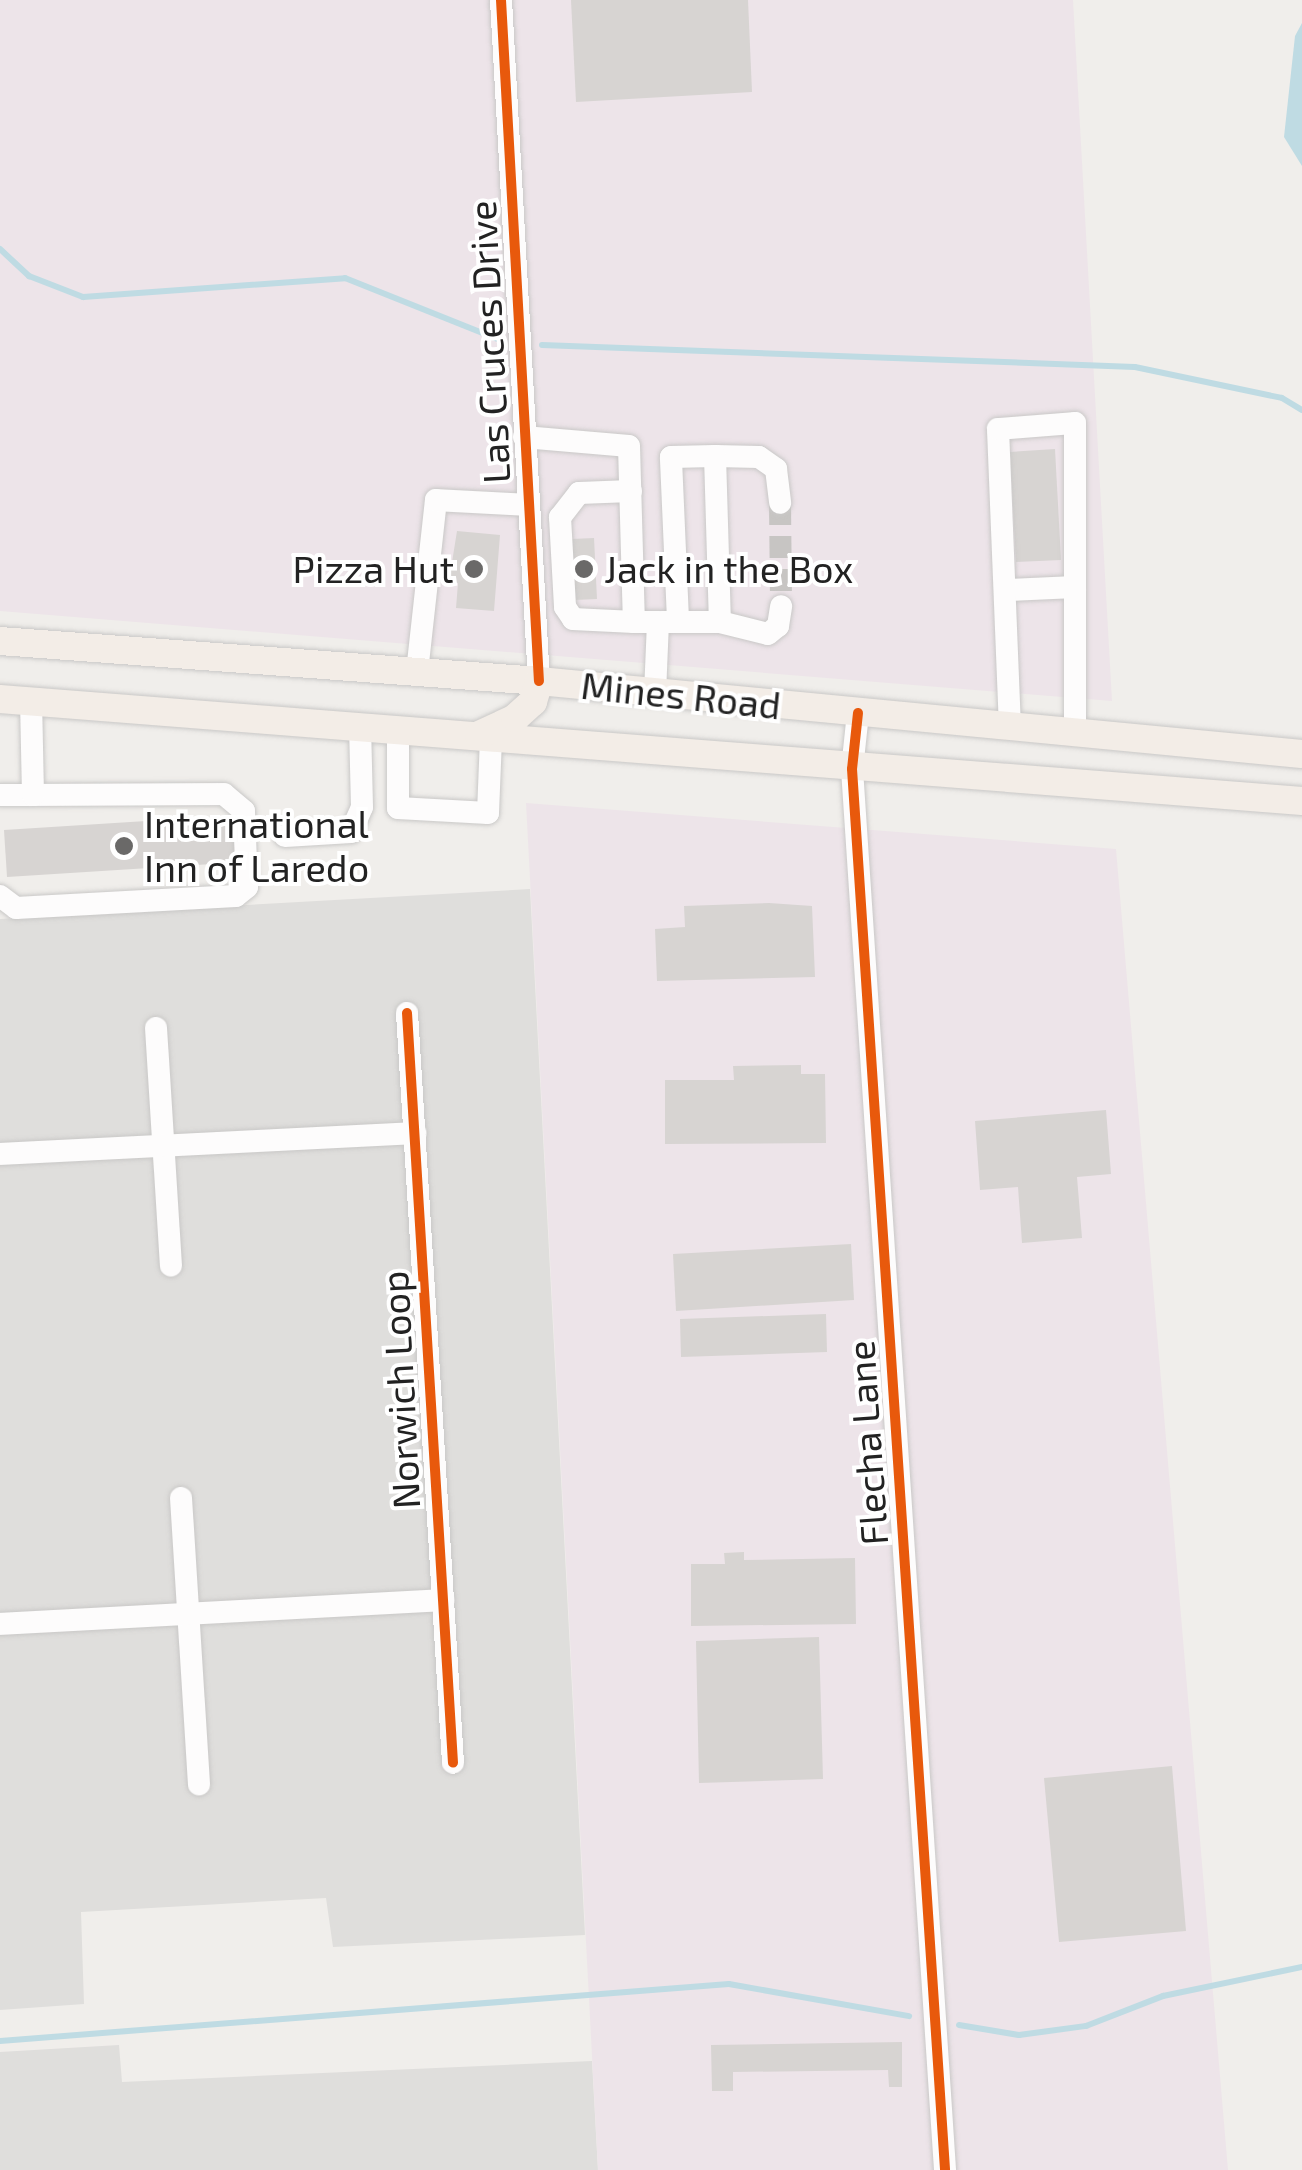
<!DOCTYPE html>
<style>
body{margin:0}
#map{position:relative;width:1302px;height:2170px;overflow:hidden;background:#f0eeeb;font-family:"Exo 2",sans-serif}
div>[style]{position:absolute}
.residential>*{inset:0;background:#dfdedc}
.industrial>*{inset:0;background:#ede4e9}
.water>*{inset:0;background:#bfdbe3}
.stream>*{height:6px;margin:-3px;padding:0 3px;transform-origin:3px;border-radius:3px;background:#bfdbe3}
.building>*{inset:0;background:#d7d4d2}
.minor-tunnel>*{height:22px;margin-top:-11px;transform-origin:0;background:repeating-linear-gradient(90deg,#c7c5c3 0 22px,transparent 0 33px)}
.roads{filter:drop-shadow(0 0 2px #c9c8c7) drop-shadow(0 0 2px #c9c8c7)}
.minor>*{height:22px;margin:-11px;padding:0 11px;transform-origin:11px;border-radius:11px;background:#fdfcfc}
.major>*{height:28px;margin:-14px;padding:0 14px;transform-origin:14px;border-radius:14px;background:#f3ede7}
.cycleway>*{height:10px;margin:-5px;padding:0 5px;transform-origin:5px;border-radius:5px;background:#e8590c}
.dots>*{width:28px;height:28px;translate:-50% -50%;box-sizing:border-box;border:5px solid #fff;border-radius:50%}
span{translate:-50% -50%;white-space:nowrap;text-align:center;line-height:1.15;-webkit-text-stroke:8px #fff;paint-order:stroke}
.street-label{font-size:38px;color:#222}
.poi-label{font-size:38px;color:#222}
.right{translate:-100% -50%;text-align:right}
.left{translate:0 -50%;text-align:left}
</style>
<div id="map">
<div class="residential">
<i style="clip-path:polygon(530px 889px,585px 1935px,333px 1947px,326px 1898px,81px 1912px,84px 2004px,0 2010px,0 919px)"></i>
<i style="clip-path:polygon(119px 2045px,122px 2082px,592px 2061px,598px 2170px,0 2170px,0 2052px)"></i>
</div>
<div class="industrial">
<i style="clip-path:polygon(0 0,1073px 0,1112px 701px,0 611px)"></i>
<i style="clip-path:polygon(526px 803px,1116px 849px,1228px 2170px,598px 2170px)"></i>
</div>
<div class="water">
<i style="clip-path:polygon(1302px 23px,1302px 166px,1284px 137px,1295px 36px)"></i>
</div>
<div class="stream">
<i style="left:0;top:249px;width:40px;rotate:43deg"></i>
<i style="left:29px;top:276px;width:58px;rotate:21.3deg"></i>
<i style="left:83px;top:297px;width:263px;rotate:-4.1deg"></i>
<i style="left:345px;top:278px;width:167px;rotate:21.8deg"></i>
<i style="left:542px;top:345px;width:593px;rotate:2.12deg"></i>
<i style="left:1135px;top:367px;width:150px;rotate:11.9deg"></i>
<i style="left:1282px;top:398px;width:23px;rotate:31deg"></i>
<i style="left:959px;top:2025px;width:61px;rotate:9.5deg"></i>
<i style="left:1019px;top:2035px;width:68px;rotate:-7.7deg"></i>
<i style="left:1086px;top:2026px;width:83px;rotate:-21.3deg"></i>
<i style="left:1163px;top:1996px;width:142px;rotate:-11.8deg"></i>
<i style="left:0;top:2041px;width:731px;rotate:-4.47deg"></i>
<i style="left:729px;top:1984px;width:183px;rotate:10.1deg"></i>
</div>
<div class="building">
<i style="clip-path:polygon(571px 0,748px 0,752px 92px,576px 102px)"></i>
<i style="clip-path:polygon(1055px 449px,1061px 560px,1016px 562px,1010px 452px)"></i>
<i style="clip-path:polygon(457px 531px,500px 535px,494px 611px,456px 608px,458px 583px,449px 581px)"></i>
<i style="clip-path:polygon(594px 538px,597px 599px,574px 600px,572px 539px)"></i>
<i style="clip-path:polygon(241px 815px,244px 862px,7px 877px,4px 830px)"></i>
<i style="clip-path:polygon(769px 903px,812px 906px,815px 977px,657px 981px,655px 929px,685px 927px,684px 906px)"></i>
<i style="clip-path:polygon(801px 1065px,801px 1074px,825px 1074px,826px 1143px,665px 1144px,665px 1080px,734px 1080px,733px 1066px)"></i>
<i style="clip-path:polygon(1106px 1110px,1111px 1174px,1077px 1177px,1082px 1238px,1022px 1243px,1018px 1187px,980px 1190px,975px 1121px)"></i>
<i style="clip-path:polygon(851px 1244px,854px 1300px,676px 1311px,673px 1254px)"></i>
<i style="clip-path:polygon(826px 1314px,827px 1352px,681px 1357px,680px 1319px)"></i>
<i style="clip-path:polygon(744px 1552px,744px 1560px,855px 1558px,856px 1624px,691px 1626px,691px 1564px,725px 1564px,724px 1553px)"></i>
<i style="clip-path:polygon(819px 1637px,823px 1779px,699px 1783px,696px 1641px)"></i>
<i style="clip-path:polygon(1172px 1766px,1186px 1931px,1059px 1942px,1044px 1778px)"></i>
<i style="clip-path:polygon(902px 2042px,902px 2087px,889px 2087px,888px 2070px,733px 2072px,733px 2091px,712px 2091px,711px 2045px)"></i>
</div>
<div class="minor-tunnel">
<i style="left:780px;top:503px;width:103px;rotate:89.4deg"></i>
</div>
<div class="roads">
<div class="minor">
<i style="left:501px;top:0;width:682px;rotate:86.81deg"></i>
<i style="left:524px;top:437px;width:105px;rotate:4.9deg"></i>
<i style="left:629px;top:446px;width:176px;rotate:88.4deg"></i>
<i style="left:634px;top:622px;width:24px"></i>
<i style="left:658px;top:622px;width:71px;rotate:92.4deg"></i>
<i style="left:715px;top:456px;width:44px;rotate:1.3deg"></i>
<i style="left:759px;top:457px;width:21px;rotate:35deg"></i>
<i style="left:776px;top:469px;width:34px;rotate:83deg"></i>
<i style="left:631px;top:491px;width:52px;rotate:177.8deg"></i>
<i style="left:579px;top:493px;width:31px;rotate:128deg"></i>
<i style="left:560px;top:517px;width:90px;rotate:86.8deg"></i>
<i style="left:565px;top:607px;width:14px;rotate:56deg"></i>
<i style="left:573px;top:619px;width:61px;rotate:2.8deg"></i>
<i style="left:1009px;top:590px;width:66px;rotate:-2.6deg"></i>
<i style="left:678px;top:620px;width:163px;rotate:-92.5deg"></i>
<i style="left:671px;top:457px;width:44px;rotate:-1.3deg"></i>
<i style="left:715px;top:456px;width:166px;rotate:88.3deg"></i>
<i style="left:662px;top:622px;width:58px"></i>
<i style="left:720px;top:622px;width:49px;rotate:14deg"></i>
<i style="left:768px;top:634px;width:13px;rotate:-39deg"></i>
<i style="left:778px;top:626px;width:20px;rotate:-81deg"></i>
<i style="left:417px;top:672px;width:173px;rotate:-83.7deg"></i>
<i style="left:436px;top:500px;width:92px;rotate:3.1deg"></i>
<i style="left:858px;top:713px;width:56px;rotate:96.1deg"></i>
<i style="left:852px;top:769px;width:1404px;rotate:86.2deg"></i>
<i style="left:1010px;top:728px;width:299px;rotate:-92.3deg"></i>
<i style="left:998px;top:429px;width:77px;rotate:-4.5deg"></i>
<i style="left:1075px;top:423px;width:311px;rotate:90deg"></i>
<i style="left:398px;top:730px;width:78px;rotate:90deg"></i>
<i style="left:398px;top:808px;width:90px;rotate:3.2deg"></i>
<i style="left:488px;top:813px;width:76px;rotate:-87.7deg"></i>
<i style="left:0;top:795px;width:33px"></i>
<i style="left:285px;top:836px;width:66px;rotate:-3.5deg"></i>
<i style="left:351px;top:832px;width:27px;rotate:-66deg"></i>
<i style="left:362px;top:807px;width:80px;rotate:-91.4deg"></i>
<i style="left:0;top:896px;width:20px;rotate:37deg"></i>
<i style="left:16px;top:908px;width:220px;rotate:-3.1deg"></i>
<i style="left:236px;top:896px;width:14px;rotate:-39deg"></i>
<i style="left:247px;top:887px;width:76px;rotate:-92.3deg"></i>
<i style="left:244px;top:811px;width:26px;rotate:-140deg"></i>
<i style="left:224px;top:794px;width:191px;rotate:179.7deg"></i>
<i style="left:33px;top:795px;width:94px;rotate:-91.2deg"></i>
<i style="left:407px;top:1013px;width:751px;rotate:86.49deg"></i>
<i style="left:156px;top:1028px;width:238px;rotate:86.4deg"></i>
<i style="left:0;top:1154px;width:416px;rotate:-2.9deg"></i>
<i style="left:181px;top:1498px;width:287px;rotate:86.4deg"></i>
<i style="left:0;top:1624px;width:444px;rotate:-3.1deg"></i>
</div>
<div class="major">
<i style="left:0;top:641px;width:540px;rotate:4.24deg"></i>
<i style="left:539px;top:681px;width:766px;rotate:5.47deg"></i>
<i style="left:0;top:699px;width:1306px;rotate:4.48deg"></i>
<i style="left:479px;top:735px;width:40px;rotate:-25deg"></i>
<i style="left:515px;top:718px;width:24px;rotate:-42deg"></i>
<i style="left:533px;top:702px;width:22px;rotate:-74deg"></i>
</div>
</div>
<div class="cycleway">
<i style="left:501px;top:0;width:682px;rotate:86.81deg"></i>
<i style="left:858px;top:713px;width:56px;rotate:96.1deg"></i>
<i style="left:852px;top:769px;width:1404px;rotate:86.2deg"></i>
<i style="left:407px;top:1013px;width:751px;rotate:86.49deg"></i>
</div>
<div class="dots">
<i style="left:474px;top:569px;background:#6a6968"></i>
<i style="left:584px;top:569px;background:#6a6968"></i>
<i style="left:124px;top:846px;background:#6a6968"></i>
</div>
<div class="street-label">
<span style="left:489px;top:342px;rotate:-93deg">Las Cruces Drive</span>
<span style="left:681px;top:695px;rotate:6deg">Mines Road</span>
<span style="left:400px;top:1390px;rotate:-93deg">Norwich Loop</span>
<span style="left:867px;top:1443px;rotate:-94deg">Flecha Lane</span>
</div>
<div class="poi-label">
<span class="right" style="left:454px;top:569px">Pizza Hut</span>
<span class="left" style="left:604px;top:569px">Jack in the Box</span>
<span class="left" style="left:144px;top:846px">International<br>Inn of Laredo</span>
</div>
</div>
